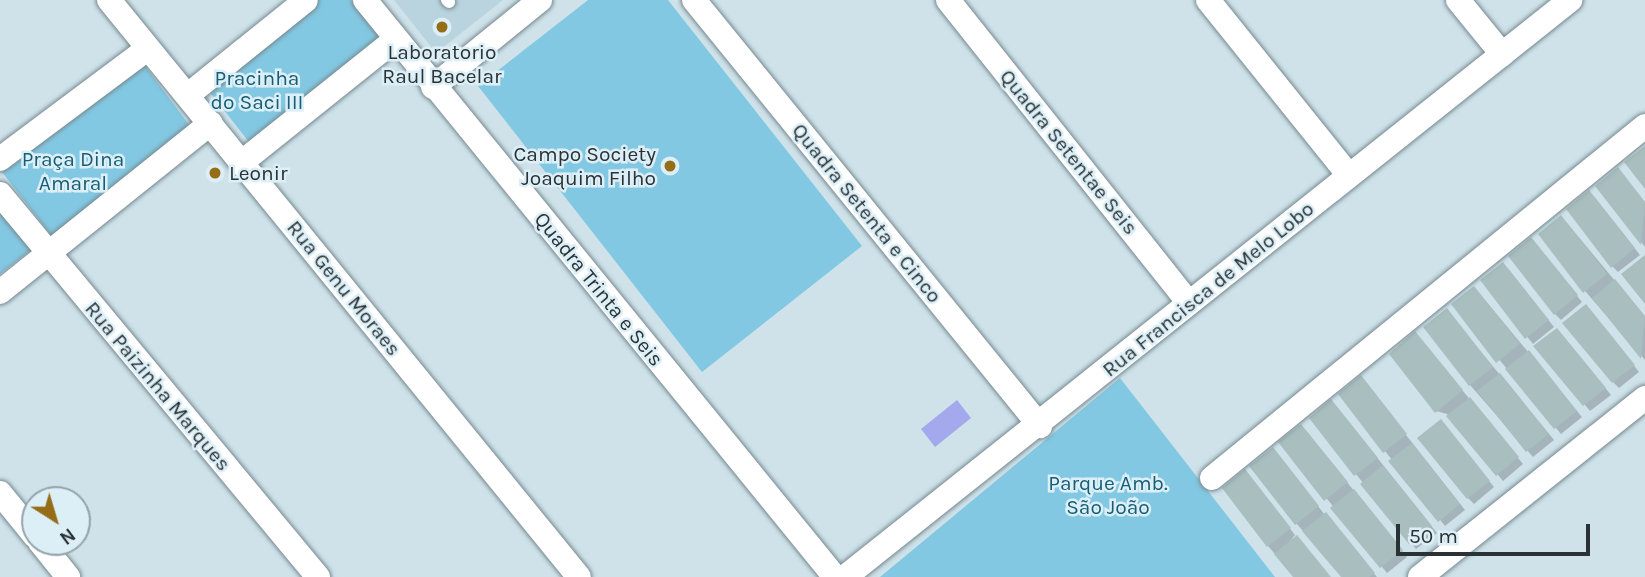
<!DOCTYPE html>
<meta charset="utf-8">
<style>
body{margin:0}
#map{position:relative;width:1645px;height:577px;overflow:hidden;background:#cfe2ea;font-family:Karla,sans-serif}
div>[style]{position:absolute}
.built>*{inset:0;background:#bad4df}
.green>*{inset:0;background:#83c8e2}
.water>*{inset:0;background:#a4a8ec}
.shadow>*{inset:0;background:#0003}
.building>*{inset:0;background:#a9bebe}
.roads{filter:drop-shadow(0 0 2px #76888f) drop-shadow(0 0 2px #76888f)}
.service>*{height:12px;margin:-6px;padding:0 6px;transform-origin:6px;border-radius:6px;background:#fff}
.minor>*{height:24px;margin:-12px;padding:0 12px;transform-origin:12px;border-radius:12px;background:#fff}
.dots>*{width:19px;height:19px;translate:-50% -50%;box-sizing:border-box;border:4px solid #dceff7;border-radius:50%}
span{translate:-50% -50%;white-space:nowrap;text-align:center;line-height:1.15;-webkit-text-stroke:5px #dceff7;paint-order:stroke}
.poi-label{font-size:21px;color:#2b3235}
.right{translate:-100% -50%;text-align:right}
.left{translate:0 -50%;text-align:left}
.park-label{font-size:21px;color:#165e75}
.street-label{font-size:21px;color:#2b3235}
.north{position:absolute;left:21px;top:486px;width:70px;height:70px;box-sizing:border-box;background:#dceff7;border:2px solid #95a3a9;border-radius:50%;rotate:143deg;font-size:19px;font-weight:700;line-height:28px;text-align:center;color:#2b3235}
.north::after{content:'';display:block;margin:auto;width:24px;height:32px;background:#956d17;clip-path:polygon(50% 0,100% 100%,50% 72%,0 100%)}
.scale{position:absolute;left:1396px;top:524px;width:194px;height:32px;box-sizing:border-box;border:4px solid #2b3235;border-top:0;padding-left:9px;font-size:21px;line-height:24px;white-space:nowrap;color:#2b3235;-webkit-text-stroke:5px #dceff7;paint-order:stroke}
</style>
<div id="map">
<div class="built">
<i style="clip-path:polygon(394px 0,503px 0,436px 53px)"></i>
</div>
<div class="green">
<i style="clip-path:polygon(314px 0,351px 0,381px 38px,249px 142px,205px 86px)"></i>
<i style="clip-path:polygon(588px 0,668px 0,862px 246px,702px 372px,478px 86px)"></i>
<i style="clip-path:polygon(145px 66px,193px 130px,54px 239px,2px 172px)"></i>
<i style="clip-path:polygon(0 209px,31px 250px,0 274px)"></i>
<i style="clip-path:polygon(1120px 378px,1275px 577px,880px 577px)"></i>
</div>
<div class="water">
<i style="clip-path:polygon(957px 400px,971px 418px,935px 447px,921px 429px)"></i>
</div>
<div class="shadow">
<i style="clip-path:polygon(1624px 176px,1645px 203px,1645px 247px,1597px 186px)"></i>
<i style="clip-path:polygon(1595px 198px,1640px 255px,1618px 272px,1612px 266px)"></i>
<i style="clip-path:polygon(1567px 223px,1645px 317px,1645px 360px,1585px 291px)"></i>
<i style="clip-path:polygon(1537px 245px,1582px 302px,1561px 320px,1555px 314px)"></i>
<i style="clip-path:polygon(1509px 270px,1554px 327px,1533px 344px,1482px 280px)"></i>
<i style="clip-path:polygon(1480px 294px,1582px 417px,1561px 434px,1453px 304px)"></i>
<i style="clip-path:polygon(1592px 312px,1639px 372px,1619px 388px,1613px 382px)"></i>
<i style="clip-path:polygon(1452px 317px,1554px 440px,1533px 457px,1470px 385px)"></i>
<i style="clip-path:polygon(1563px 336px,1611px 395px,1590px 411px,1536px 346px)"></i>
<i style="clip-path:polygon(1421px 340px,1523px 464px,1503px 481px,1447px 414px,1436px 411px)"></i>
<i style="clip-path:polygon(1366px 384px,1465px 510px,1445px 526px,1340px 395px)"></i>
<i style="clip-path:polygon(1337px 407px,1437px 533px,1416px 549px,1311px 418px)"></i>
<i style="clip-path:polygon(1447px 428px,1494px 487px,1474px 504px,1468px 498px)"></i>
<i style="clip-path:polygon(1307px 432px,1407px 557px,1387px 573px,1281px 442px)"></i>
<i style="clip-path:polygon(1278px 455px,1325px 515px,1377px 577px,1343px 577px,1296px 523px)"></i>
<i style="clip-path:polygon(1250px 477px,1295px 535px,1287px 545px,1330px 577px,1295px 577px,1268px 546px)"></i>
</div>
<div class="building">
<i style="clip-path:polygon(1645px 146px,1645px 189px,1624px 162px)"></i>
<i style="clip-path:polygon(1618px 167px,1645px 202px,1641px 245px,1595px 186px)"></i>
<i style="clip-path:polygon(1589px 190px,1635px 248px,1611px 268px,1566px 209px)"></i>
<i style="clip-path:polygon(1561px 215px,1607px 274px,1583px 293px,1538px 234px)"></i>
<i style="clip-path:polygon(1531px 237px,1578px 295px,1554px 315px,1508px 256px)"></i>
<i style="clip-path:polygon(1645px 255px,1645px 304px,1621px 274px)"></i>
<i style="clip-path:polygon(1503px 262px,1549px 320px,1525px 339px,1480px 280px)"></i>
<i style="clip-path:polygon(1615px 279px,1645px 316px,1641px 359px,1592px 298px)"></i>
<i style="clip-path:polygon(1474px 286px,1520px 344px,1496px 363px,1451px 304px)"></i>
<i style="clip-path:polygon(1586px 304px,1635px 365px,1612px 383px,1562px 323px)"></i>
<i style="clip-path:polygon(1447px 308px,1493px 367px,1469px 386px,1423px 327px)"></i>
<i style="clip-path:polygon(1557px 328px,1606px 388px,1583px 406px,1533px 346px)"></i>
<i style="clip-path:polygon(1415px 331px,1463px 390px,1435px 413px,1389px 354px)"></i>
<i style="clip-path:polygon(1529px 350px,1577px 411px,1554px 429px,1505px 369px)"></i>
<i style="clip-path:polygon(1500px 373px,1549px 434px,1526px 452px,1477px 391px)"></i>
<i style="clip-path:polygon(1361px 375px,1407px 434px,1383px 453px,1338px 394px)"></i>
<i style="clip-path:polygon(1470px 397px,1519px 457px,1496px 476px,1446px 416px)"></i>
<i style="clip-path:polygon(1331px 399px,1378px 458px,1354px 476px,1309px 418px)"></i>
<i style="clip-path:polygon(1441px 419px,1490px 481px,1467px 499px,1417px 438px)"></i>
<i style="clip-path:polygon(1301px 424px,1348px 482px,1324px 501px,1278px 442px)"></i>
<i style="clip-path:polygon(1412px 443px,1460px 504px,1438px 522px,1388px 461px)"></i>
<i style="clip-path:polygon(1273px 447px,1319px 506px,1295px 525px,1249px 466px)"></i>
<i style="clip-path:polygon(1383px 465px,1432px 526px,1409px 544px,1360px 484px)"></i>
<i style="clip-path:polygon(1245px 469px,1291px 528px,1267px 547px,1222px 488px)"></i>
<i style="clip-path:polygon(1354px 489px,1403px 550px,1380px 568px,1330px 508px)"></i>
<i style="clip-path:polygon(1326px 512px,1375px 573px,1369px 577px,1341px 577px,1302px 531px)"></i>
<i style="clip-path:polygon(1297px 535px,1331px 577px,1293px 577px,1274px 554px)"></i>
</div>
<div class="roads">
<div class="service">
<i style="left:447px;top:0;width:3px;rotate:45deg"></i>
</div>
<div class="minor">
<i style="left:109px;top:0;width:744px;rotate:50.84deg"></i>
<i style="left:365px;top:0;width:744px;rotate:50.84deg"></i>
<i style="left:694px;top:0;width:549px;rotate:50.92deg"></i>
<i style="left:948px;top:0;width:387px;rotate:51.5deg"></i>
<i style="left:1208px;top:0;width:223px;rotate:51.2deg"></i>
<i style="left:1458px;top:0;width:70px;rotate:50.8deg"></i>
<i style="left:433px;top:87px;width:138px;rotate:-39.1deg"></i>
<i style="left:188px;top:95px;width:151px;rotate:-38.8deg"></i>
<i style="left:0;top:159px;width:184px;rotate:-36.8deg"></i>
<i style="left:242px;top:162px;width:196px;rotate:-38.6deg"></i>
<i style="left:0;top:194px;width:498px;rotate:50.3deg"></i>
<i style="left:0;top:292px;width:270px;rotate:-38.7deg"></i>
<i style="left:1212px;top:478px;width:558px;rotate:-39.11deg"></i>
<i style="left:0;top:493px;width:55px;rotate:50.9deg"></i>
<i style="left:40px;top:542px;width:45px;rotate:51.3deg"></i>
<i style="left:845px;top:577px;width:927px;rotate:-38.51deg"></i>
<i style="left:1420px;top:577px;width:288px;rotate:-38.5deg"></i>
</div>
</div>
<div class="dots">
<i style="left:442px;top:27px;background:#956d17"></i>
<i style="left:670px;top:166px;background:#956d17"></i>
<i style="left:215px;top:173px;background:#956d17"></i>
</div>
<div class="poi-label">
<span style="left:442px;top:64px">Laboratorio<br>Raul Bacelar</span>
<span class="right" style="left:656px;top:166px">Campo Society<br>Joaquim Filho</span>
<span class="left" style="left:229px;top:173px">Leonir</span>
</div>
<div class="park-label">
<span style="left:257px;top:90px">Pracinha<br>do Saci III</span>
<span style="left:73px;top:171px">Praça Dina<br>Amaral</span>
<span style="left:1108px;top:495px">Parque Amb.<br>São João</span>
</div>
<div class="street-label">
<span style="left:1069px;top:152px;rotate:51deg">Quadra Setentae Seis</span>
<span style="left:867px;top:213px;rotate:51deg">Quadra Setenta e Cinco</span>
<span style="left:344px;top:288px;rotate:51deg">Rua Genu Moraes</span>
<span style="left:599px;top:289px;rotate:51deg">Quadra Trinta e Seis</span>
<span style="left:1208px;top:289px;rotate:-39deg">Rua Francisca de Melo Lobo</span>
<span style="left:158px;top:386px;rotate:50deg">Rua Paizinha Marques</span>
</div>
<div class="north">N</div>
<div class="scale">50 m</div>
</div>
